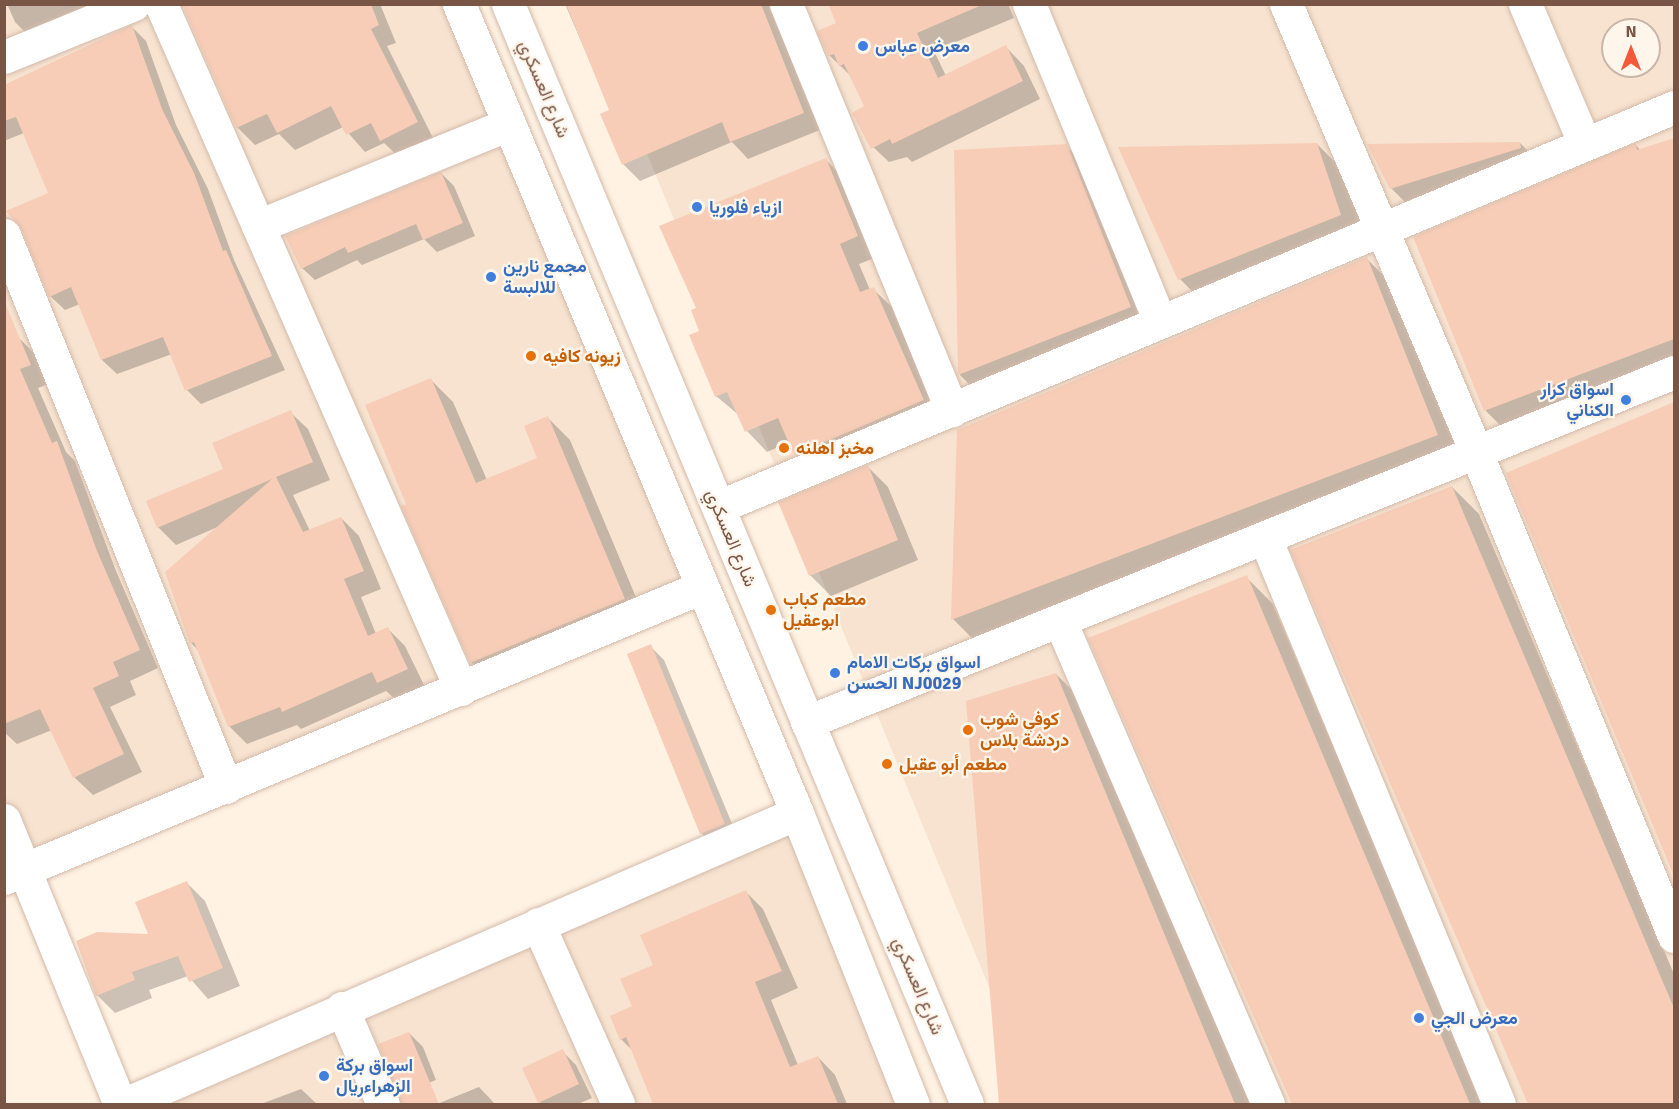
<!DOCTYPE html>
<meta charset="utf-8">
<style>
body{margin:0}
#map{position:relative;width:1679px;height:1109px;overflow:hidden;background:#fff2e2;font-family:Signika,Vazirmatn,sans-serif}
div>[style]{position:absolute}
.residential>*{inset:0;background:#f7e3d0}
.shadow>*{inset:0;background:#0003}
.building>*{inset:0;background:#f7cdb7}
.roads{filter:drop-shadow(0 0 2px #d3baaa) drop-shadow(0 0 2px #d3baaa)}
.street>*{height:33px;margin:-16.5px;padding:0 16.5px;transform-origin:16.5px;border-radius:16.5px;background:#fff}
.secondary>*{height:33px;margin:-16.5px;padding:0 16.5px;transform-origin:16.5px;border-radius:16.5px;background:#fff}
.dots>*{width:16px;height:16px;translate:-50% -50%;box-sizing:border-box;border:3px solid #fff6eb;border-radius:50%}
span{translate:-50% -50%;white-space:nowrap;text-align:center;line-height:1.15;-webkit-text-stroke:4.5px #fff6eb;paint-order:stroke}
.shop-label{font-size:18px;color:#366cbe;font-weight:700}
.left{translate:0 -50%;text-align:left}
.right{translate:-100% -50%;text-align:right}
.street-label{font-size:18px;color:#795546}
.food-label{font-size:18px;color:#c56008;font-weight:700}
.frame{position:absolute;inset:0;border:6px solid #795546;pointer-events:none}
.north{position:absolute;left:1601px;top:18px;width:60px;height:60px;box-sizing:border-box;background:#fff6eb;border:2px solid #c9b6a9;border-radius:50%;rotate:0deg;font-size:16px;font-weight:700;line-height:24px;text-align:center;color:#795546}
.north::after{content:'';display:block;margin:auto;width:21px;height:27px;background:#f5593b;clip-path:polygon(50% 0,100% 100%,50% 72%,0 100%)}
</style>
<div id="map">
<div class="residential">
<i style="clip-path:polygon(4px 5px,459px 5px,702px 587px,25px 870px,4px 820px)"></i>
<i style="clip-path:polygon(evenodd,586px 5px,1674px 5px,1674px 1104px,1037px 1104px,586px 5px,1613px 30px,1649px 30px,1649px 66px,1613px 66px,1613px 30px)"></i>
<i style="clip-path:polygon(797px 813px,912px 1104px,131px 1104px)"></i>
</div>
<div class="shadow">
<i style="clip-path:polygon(7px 4px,122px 4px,35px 42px,15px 22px)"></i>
<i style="clip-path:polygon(183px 4px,380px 4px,396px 43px,387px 46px,434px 140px,399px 157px,384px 143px,365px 152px,343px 127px,295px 150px,279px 134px,255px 145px,237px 127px)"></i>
<i style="clip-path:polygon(565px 4px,771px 4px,820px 130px,748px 159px,732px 142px,640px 181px,623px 164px,611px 111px)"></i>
<i style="clip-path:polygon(830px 4px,1008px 4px,1014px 18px,934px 51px,946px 76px,1006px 47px,1024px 66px,1040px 99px,912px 162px,907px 157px,889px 162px,870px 144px,866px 107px,852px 77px,829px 55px,838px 24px)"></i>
<i style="clip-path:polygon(132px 27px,146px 41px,176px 125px,208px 189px,234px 260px,285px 370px,201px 404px,187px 390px,172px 354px,117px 374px,102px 360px,80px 304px,65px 310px,50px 296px,50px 194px,24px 133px,4px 141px,4px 91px,11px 83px)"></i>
<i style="clip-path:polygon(1674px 139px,1674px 376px,1512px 437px,1485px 410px,1636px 145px,1641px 151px)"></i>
<i style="clip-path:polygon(1520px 143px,1534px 157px,1405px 202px,1391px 188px)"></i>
<i style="clip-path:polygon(1317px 144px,1344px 171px,1367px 242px,1207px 306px,1180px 279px)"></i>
<i style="clip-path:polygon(1066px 146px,1093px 173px,1157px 334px,986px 401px,960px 375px,956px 152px)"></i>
<i style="clip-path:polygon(826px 160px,846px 180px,877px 257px,859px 264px,870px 290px,873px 289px,894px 309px,944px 421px,816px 474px,796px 454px,790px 442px,767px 452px,747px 431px,740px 416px,716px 396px,698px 309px)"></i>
<i style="clip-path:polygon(441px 173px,454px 186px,475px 236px,437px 252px,424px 239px,362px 265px,357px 260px,315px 280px,302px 268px)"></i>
<i style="clip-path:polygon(1366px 258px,1393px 285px,1464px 462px,980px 646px,953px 619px,958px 431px)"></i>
<i style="clip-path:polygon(17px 336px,36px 355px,48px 384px,38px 388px,66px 452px,75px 461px,116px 571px,158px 668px,130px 681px,136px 695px,110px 707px,142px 772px,93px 795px,74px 777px,52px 730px,17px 744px,4px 732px,4px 342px)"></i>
<i style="clip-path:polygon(431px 380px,453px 402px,487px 480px,539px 458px,548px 418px,570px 440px,646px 621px,494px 685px,471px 662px,408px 505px)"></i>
<i style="clip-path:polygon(1669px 406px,1674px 411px,1674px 873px,1508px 473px)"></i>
<i style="clip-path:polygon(290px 412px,308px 429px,330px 480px,293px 495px,310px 531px,341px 518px,359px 536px,381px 589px,361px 597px,376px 634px,388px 629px,405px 646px,425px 687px,396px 700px,386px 691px,301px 729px,297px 725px,247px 744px,229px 726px,199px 651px,191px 643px,220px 526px,176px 545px,158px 527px)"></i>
<i style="clip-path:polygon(867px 466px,888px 487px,918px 560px,831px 596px,810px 575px)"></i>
<i style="clip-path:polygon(1452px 487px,1479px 514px,1674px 974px,1674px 1104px,1530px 1104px,1292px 551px)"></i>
<i style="clip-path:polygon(1246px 577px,1273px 604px,1485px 1104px,1293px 1104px,1090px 639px)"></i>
<i style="clip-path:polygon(650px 646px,664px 660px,738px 838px,716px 847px,702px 834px,629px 655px)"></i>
<i style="clip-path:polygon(1056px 674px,1083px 701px,1250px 1104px,1001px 1104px,968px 702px)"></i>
<i style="clip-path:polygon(187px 883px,205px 901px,240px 986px,208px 999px,188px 976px,149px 990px,152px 998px,115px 1013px,97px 995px,151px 936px)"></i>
<i style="clip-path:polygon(746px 892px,763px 909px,798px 988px,771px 1000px,798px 1065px,818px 1057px,835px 1075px,847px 1104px,654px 1104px,632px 1050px,621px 1039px,655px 965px)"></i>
<i style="clip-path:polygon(409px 1033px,423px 1047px,436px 1080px,408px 1091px)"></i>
<i style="clip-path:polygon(562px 1051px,576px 1065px,592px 1098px,578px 1104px,542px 1104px,539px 1102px)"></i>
<i style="clip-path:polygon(479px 1087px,495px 1104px,437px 1104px)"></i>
<i style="clip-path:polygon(301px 1089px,317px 1104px,261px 1104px)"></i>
</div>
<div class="building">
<i style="clip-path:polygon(182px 4px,371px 4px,379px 25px,371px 29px,418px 122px,380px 141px,371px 123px,346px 135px,331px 106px,277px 133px,267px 114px,236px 128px)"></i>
<i style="clip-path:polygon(566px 4px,761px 4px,804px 113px,730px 142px,722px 122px,622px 165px,600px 114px,609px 110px)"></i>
<i style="clip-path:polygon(828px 4px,984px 4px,917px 33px,938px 78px,1006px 45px,1023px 81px,892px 144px,890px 139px,871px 149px,852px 113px,864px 106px,844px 64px,839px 66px,834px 54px,828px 56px,817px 31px,836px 23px)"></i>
<i style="clip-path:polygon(132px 25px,162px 109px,194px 173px,223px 251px,226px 250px,272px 356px,185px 391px,163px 337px,101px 360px,71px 287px,49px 297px,21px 228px,6px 211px,48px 193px,16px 117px,4px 121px,4px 85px)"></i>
<i style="clip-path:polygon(1674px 138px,1674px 339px,1484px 411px,1413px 237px,1636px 143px,1637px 150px)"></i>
<i style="clip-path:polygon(1520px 142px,1521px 148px,1390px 189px,1367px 144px)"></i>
<i style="clip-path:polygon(1317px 143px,1341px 215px,1178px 280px,1118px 147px)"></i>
<i style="clip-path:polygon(1067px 144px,1131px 307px,958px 375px,954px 150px)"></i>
<i style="clip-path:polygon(826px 158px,858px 236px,840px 244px,860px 292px,874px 287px,924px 400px,794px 455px,778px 418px,745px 432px,727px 392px,715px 397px,689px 335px,699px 331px,691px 310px,696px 308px,659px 226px)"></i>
<i style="clip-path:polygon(441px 172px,463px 223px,423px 240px,416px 224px,348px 253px,345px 247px,301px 269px,285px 236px)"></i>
<i style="clip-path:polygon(1367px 257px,1438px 435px,951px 620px,957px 430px)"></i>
<i style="clip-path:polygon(5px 303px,31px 365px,20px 369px,52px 443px,57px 441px,97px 551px,140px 650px,113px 662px,119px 676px,93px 688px,124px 754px,73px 778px,40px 709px,4px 724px)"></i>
<i style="clip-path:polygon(431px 378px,476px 483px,537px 458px,524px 426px,548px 416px,625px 599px,470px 663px,401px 506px,406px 504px,365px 405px)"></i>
<i style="clip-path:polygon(1674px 402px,1674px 876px,1506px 473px)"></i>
<i style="clip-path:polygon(291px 410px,313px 462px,276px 477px,303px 532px,341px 517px,364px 571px,344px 579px,368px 636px,388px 627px,408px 669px,377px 683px,372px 672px,282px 712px,280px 707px,228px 727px,194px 642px,190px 644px,165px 572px,272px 479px,157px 528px,146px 501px,223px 469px,212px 443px)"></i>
<i style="clip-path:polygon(868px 465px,898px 540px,809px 576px,778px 502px)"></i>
<i style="clip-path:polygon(1452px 486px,1674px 1008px,1674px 1104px,1528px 1104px,1290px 550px)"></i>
<i style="clip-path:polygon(1247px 575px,1470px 1104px,1292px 1104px,1088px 638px)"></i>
<i style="clip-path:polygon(651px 644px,725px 824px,700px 834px,627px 654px)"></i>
<i style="clip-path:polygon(1056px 673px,1235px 1104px,999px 1104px,966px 701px)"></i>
<i style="clip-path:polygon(187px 881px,223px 968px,189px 982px,178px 956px,132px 972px,135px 980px,96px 996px,76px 941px,97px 932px,148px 934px,135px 902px)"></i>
<i style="clip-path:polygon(746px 890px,782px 971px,755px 982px,790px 1067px,818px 1056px,838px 1104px,653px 1104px,626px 1037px,620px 1040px,610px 1016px,632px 1006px,620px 979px,653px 965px,640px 935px)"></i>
<i style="clip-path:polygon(409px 1032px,439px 1104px,401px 1104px,378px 1044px)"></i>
<i style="clip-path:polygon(563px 1049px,579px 1084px,538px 1103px,522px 1068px)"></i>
</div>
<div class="roads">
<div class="street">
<i style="left:161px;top:4px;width:748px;rotate:66.35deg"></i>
<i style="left:786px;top:4px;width:439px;rotate:67.8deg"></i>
<i style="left:1029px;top:4px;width:341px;rotate:67.6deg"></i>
<i style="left:1286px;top:4px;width:487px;rotate:67deg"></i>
<i style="left:1476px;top:452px;width:523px;rotate:67.75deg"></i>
<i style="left:1525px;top:4px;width:150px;rotate:66.9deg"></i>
<i style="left:4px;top:57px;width:140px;rotate:-22.2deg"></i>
<i style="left:258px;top:226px;width:271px;rotate:-22.1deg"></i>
<i style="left:4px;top:235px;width:595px;rotate:68.09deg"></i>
<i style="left:718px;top:507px;width:1036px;rotate:-22.7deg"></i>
<i style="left:1265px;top:538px;width:612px;rotate:67.54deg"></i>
<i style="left:1060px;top:621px;width:526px;rotate:66.7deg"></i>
<i style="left:807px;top:722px;width:935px;rotate:-21.98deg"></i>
<i style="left:4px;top:820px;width:307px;rotate:67.8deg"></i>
<i style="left:4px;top:878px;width:756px;rotate:-22.63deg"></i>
<i style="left:538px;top:924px;width:197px;rotate:66deg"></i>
<i style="left:342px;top:1008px;width:104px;rotate:66.9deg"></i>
<i style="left:125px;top:1104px;width:732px;rotate:-23.41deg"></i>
</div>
<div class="secondary">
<i style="left:459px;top:4px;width:877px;rotate:67.32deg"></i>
<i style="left:797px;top:813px;width:313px;rotate:68.3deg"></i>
<i style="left:508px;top:4px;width:1192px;rotate:67.35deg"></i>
</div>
</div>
<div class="dots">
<i style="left:863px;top:46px;background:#3f7fe0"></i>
<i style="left:697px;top:207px;background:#3f7fe0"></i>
<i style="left:491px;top:277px;background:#3f7fe0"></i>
<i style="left:531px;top:356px;background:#e8710a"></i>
<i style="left:1626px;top:400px;background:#3f7fe0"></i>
<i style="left:784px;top:448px;background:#e8710a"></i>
<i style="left:771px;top:610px;background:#e8710a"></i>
<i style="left:835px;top:673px;background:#3f7fe0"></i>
<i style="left:968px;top:730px;background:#e8710a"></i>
<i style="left:887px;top:764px;background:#e8710a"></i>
<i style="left:1419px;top:1018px;background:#3f7fe0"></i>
<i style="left:324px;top:1076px;background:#3f7fe0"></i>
</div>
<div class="shop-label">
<span class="left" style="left:875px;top:46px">معرض عباس</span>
<span class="left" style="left:709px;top:207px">ازياء فلوريا</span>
<span class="left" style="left:503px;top:277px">مجمع نارين<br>للالبسة</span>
<span class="right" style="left:1614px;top:400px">اسواق كرار<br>الكناني</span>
<span class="left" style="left:847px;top:673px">اسواق بركات الامام<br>الحسن NJ0029</span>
<span class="left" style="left:1431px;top:1018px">معرض الجي</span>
<span class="left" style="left:336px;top:1076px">اسواق بركة<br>الزهراء﷼</span>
</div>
<div class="street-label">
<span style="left:544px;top:89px;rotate:67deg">شارع العسكري</span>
<span style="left:731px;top:538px;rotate:67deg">شارع العسكري</span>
<span style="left:918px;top:986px;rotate:67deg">شارع العسكري</span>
</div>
<div class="food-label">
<span class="left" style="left:543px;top:356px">زيونه كافيه</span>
<span class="left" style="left:796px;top:448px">مخبز اهلنه</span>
<span class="left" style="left:783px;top:610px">مطعم كباب<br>ابوعقيل</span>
<span class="left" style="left:980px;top:730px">كوفي شوب<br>دردشة بلاس</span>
<span class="left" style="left:899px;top:764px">مطعم أبو عقيل</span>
</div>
<div class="frame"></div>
<div class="north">N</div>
</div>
